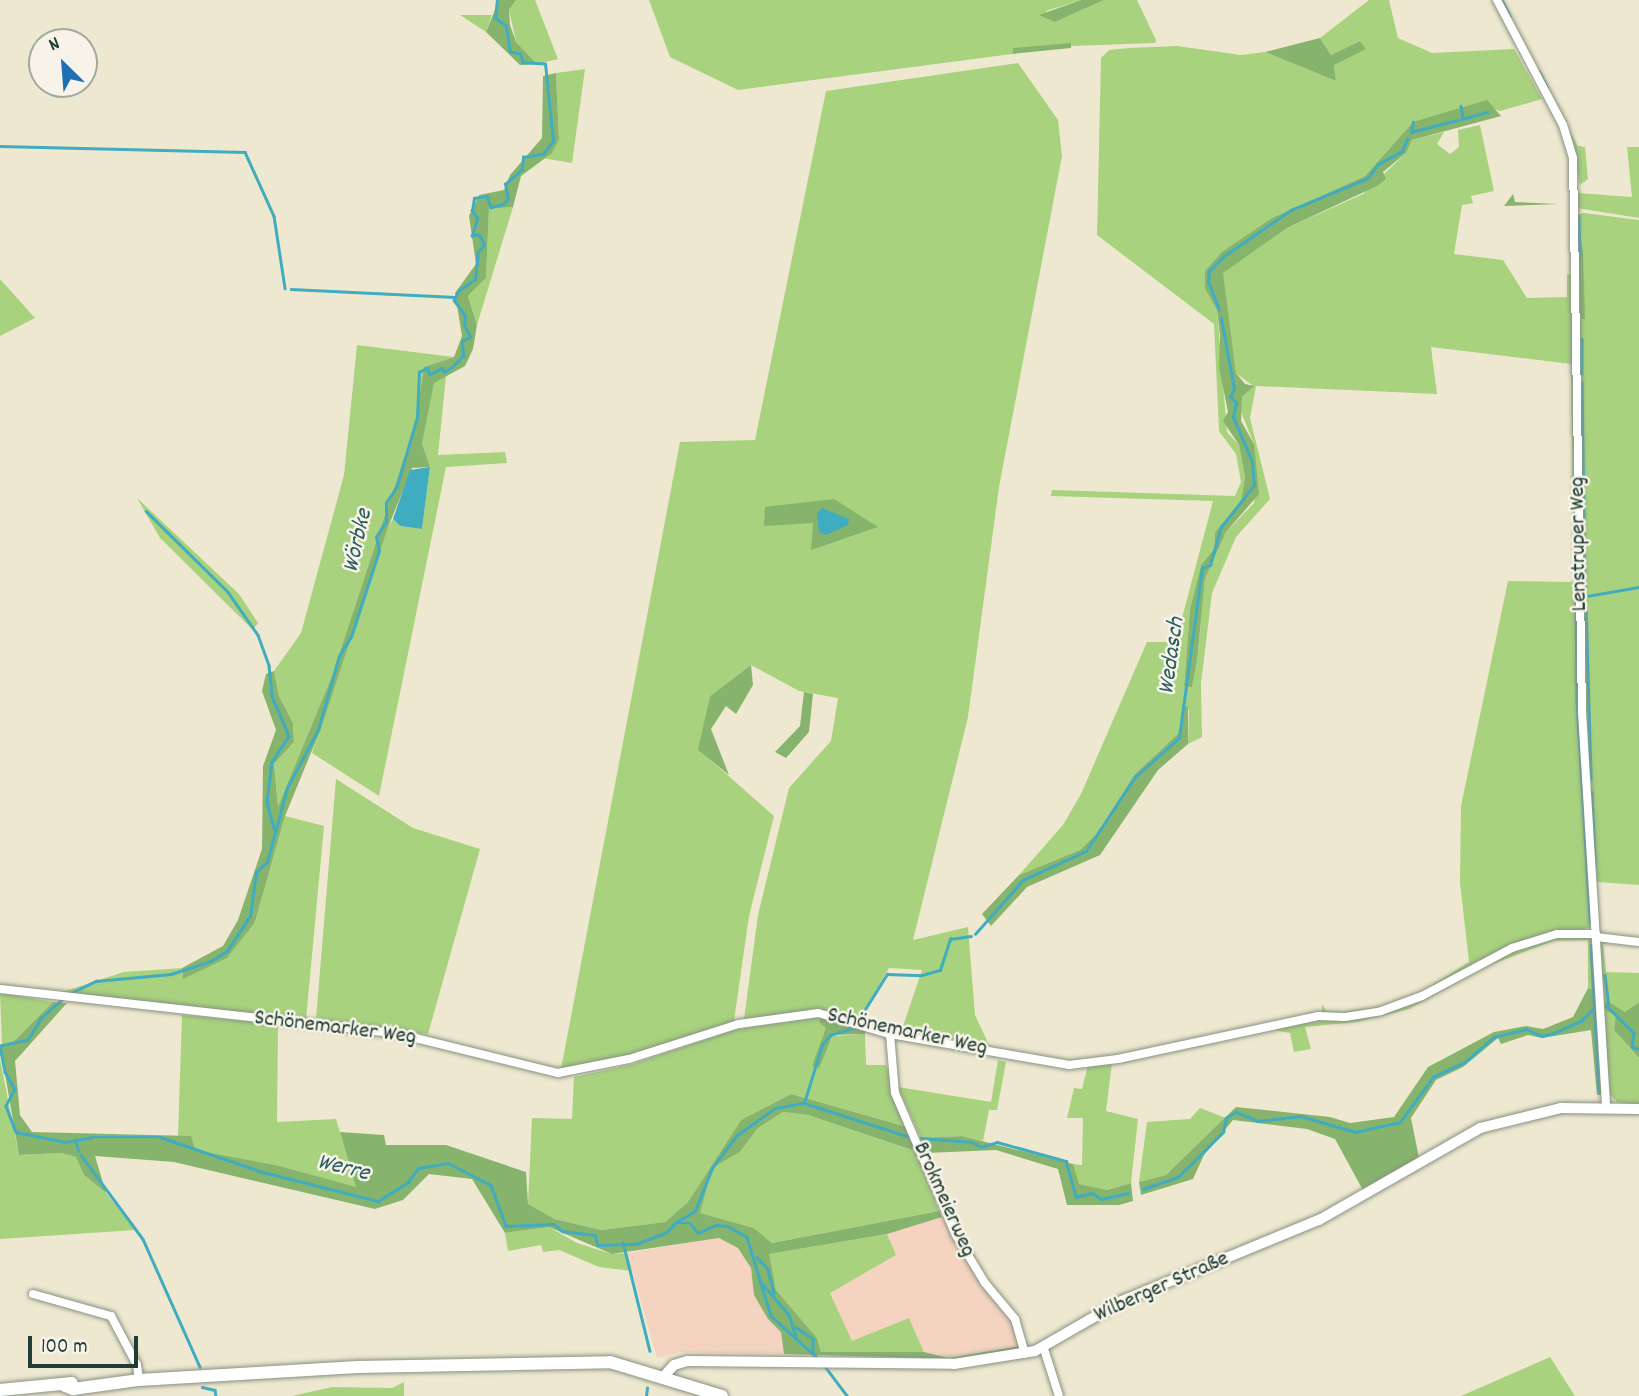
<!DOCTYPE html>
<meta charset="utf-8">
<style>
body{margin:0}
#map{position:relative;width:1639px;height:1396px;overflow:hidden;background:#efe8d0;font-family:Dekko,sans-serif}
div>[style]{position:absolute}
.built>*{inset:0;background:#f4d3c0}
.green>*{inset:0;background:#a8d27e}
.forest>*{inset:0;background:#86b46d}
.water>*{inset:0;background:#40acbf}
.stream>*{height:2.5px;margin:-1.25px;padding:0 1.25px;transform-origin:1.25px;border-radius:1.25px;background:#40acbf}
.roads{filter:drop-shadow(0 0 2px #879282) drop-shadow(0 0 2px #879282)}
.minor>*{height:8px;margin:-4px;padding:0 4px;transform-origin:4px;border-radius:4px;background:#fff}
.tertiary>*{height:10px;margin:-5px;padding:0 5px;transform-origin:5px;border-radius:5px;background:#fff}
.primary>*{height:12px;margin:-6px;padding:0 6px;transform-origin:6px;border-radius:6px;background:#fff}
span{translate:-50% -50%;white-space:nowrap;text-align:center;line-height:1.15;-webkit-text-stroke:5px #f7f3e8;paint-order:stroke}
.street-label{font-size:23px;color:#1f3d34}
.water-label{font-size:24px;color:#295e5e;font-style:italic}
.north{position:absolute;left:28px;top:28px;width:70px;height:70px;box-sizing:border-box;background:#f7f3e8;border:2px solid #a1aaa0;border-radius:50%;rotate:335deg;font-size:19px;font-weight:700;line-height:28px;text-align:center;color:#1f3d34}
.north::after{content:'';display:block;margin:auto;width:24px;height:32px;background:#1f6fb2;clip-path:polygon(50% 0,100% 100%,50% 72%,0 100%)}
.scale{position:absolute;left:28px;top:1336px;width:110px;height:32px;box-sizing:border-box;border:4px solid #1f3d34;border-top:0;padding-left:9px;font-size:21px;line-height:24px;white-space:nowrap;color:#1f3d34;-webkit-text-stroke:5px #f7f3e8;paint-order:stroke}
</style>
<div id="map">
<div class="built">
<i style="clip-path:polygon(939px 1211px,968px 1263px,1013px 1321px,1019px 1346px,950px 1357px,924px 1352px,909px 1318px,852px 1342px,830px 1293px,896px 1255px,883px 1224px)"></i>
<i style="clip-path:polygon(719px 1238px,738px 1248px,751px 1268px,755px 1295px,768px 1319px,781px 1331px,784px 1354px,680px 1352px,657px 1358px,627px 1253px)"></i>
</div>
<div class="green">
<i style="clip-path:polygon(516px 0,535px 0,558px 59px,537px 64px,516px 42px,509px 10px)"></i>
<i style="clip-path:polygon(649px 0,1081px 0,1046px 11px,1055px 22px,1104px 0,1137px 0,1156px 40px,1155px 43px,1013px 48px,1012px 54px,738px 90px,670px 57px)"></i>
<i style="clip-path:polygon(1369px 0,1389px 0,1398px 38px,1432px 53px,1514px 49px,1542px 99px,1500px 111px,1489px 107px,1413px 122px,1365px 176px,1274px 217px,1205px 289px,1217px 310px,1227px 432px,1239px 445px,1245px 477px,1241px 501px,1215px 532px,1214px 549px,1201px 565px,1190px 609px,1184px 685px,1192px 686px,1197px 663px,1205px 579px,1226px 532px,1254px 503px,1254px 444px,1241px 412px,1242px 397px,1253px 386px,1236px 373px,1222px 273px,1287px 228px,1363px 194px,1406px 153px,1412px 140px,1444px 132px,1437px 144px,1450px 154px,1459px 147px,1458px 130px,1480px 125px,1494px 191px,1471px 196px,1473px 203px,1462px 205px,1454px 254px,1503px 260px,1527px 298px,1567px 297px,1567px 274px,1573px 275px,1592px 927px,1509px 947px,1433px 988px,1393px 1005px,1343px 1015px,1322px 1013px,1322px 1004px,1326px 1011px,1342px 1012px,1378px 1007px,1421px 992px,1469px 962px,1460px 883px,1461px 806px,1508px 581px,1574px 582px,1571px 364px,1431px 347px,1437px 394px,1256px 386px,1250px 418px,1270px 499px,1236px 537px,1212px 593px,1201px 683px,1202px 737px,1188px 744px,1189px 708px,1180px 732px,1134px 775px,1098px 832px,1080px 850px,1019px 875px,1063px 825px,1081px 794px,1147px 642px,1173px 642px,1178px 633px,1213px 501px,1051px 496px,1052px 490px,1235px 496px,1241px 482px,1236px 454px,1219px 431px,1214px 324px,1097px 235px,1101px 58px,1109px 50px,1129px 48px,1177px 46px,1241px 55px,1265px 52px,1336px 81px,1334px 65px,1360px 41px,1331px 55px,1320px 38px)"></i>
<i style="clip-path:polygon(460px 15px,492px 15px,486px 32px)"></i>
<i style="clip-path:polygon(1018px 63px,1058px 120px,1062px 156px,999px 487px,968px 717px,913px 940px,968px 927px,975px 1015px,990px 1047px,902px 1029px,922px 970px,889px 968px,859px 1019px,825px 1010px,744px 1019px,758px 915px,789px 788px,831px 741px,838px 698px,799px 691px,751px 665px,710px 696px,699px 750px,774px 816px,749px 916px,734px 1021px,633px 1055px,561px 1069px,680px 442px,755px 440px,826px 91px)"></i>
<i style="clip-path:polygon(585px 69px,572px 163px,542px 158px,559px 139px,556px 73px)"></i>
<i style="clip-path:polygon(1570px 132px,1578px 146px,1585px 147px,1588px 179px,1580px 185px)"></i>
<i style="clip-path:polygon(1627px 147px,1639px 147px,1639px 218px,1577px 208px,1578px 193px,1632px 197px)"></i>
<i style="clip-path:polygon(513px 207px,477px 325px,468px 296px,486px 278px,489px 209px)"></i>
<i style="clip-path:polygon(evenodd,1584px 213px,1639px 220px,1639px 885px,1597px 882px,1597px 892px,1586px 743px,1577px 214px,1584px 213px,1579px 219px,1583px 250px,1584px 319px,1580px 319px,1579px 219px)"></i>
<i style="clip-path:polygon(0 279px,35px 318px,0 336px)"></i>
<i style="clip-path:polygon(357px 345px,454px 357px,424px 367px,415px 424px,332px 676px,278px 808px,274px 764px,294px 742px,293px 723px,279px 696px,274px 671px,301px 633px,344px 475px)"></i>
<i style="clip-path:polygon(446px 376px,438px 455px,505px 452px,507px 463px,446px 467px,379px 796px,312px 753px,387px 529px,393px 519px,400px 526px,422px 529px,430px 467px,422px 443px,426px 412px,434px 383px)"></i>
<i style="clip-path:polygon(137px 498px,239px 594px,258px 623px,253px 630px,160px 538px)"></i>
<i style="clip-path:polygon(336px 779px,413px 828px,480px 849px,428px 1034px,316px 1019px)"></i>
<i style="clip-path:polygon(285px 816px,324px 826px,306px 1020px,62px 992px,124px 972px,182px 968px,183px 977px,255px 922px)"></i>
<i style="clip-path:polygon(1560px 936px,1593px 938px,1597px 991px,1588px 988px,1588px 940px,1553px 941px,1485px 967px,1409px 1009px,1357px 1022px,1305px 1027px,1311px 1049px,1294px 1052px,1290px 1033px,1267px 1029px,1299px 1021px,1373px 1015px,1497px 956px)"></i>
<i style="clip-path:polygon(1604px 942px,1609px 943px,1603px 944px,1606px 972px,1639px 973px,1639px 1002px,1625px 1012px,1603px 1003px,1599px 946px)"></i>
<i style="clip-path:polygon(0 993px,53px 1002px,11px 1044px,2px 1045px)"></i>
<i style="clip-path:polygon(1603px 1009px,1616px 1016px,1619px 1036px,1639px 1058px,1639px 1105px,1617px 1102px,1610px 1095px)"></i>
<i style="clip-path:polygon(182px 1015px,278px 1024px,277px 1122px,336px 1119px,357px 1188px,276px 1165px,194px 1150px,178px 1136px)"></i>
<i style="clip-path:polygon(821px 1017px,827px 1028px,818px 1068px,833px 1036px,865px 1034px,866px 1065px,886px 1065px,907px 1127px,791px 1094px,741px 1120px,688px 1202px,665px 1222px,601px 1230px,555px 1219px,528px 1204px,532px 1118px,572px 1119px,574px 1077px,630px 1065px,734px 1030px)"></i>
<i style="clip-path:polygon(0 1059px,19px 1155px,61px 1153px,77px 1157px,84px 1175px,106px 1193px,135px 1230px,0 1239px)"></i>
<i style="clip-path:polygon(998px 1060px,1006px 1062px,997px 1110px,989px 1110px,983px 1141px,962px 1136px,921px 1138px,898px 1087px,991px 1102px)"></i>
<i style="clip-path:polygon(1112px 1063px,1106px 1111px,1138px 1119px,1131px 1183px,1107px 1190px,1078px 1184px,1074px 1178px,1073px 1164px,1082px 1165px,1083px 1118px,1067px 1118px,1074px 1088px,1082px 1089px,1088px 1065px)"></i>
<i style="clip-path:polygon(1200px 1108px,1226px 1118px,1166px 1175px,1139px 1182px,1147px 1122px,1190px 1119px)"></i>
<i style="clip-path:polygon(783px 1112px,808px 1115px,915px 1151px,939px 1211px,772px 1243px,754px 1228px,699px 1213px,712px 1168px,740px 1152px,758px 1128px)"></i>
<i style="clip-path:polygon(549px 1227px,577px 1243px,612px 1254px,627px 1253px,632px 1271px,599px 1267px,559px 1250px,543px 1252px,541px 1245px,508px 1251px,505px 1233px)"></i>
<i style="clip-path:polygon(887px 1234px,896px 1255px,830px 1293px,852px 1341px,909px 1318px,924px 1352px,821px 1352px,817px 1338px,776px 1290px,768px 1254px)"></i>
<i style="clip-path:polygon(1550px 1357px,1575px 1396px,1461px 1396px)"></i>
<i style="clip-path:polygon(404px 1382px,404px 1396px,292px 1396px,332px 1387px,392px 1388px)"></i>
</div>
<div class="forest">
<i style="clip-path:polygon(499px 0,516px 0,509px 10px,510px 25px,516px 42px,537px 64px,520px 65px,486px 32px)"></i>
<i style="clip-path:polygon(1081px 0,1104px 0,1055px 22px,1039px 15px)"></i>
<i style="clip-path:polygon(1320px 38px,1331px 55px,1360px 41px,1366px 49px,1334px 65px,1336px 81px,1265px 52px)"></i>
<i style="clip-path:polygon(1071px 43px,1071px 48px,1012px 54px,1013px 48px)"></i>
<i style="clip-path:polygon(556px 73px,559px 139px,552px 153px,521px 176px,513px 207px,489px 209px,486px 278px,468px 296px,477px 325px,473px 349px,465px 366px,434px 383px,422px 443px,430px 467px,412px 468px,387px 530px,320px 731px,285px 816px,255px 922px,227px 958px,183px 979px,182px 968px,223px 946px,238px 920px,262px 849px,263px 766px,276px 730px,262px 691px,266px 674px,274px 671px,279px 696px,293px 723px,294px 742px,274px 764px,278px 807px,332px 676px,415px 424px,424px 367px,454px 357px,462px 336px,455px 293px,476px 264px,469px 216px,479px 195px,504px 190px,510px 175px,542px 138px,543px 76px)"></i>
<i style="clip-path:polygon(1487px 100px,1501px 116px,1412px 140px,1406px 153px,1383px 172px,1386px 179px,1377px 186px,1287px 228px,1223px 273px,1236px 373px,1245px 384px,1254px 386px,1242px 397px,1241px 421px,1254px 444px,1259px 494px,1226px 532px,1205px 579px,1197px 662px,1192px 687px,1184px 686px,1190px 609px,1201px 565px,1214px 549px,1215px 532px,1241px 501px,1245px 477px,1239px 445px,1223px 421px,1228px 412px,1219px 367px,1220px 336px,1217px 310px,1205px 289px,1205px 271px,1222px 252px,1274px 217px,1365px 176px,1413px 122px)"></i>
<i style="clip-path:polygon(1513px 194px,1515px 202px,1559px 204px,1504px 206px)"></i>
<i style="clip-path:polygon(1578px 219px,1583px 250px,1585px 319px,1580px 319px)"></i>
<i style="clip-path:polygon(834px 499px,878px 527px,811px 550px,813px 523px,764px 526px,765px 507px)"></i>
<i style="clip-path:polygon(751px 665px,753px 685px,736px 714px,726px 706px,711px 729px,729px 775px,698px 750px,710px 696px)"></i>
<i style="clip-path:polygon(804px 692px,813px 694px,809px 732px,786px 758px,775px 752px,800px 726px)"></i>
<i style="clip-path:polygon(1188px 706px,1188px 744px,1158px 770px,1100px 855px,1027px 887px,991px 926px,982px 914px,1019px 875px,1080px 850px,1098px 832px,1134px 775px,1180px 732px,1184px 707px)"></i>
<i style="clip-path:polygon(1588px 988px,1597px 991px,1602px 1095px,1597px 1095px,1591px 1030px,1542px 1038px,1528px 1035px,1501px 1044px,1498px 1038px,1463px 1067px,1436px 1080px,1411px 1118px,1419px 1158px,1364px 1192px,1335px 1139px,1307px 1129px,1233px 1120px,1204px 1155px,1193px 1179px,1141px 1195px,1139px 1182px,1166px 1175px,1236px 1107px,1330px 1117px,1350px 1123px,1394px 1117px,1428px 1067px,1494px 1032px,1526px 1026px,1543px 1029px,1573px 1017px)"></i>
<i style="clip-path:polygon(53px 1002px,67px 1003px,15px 1061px,20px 1115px,32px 1132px,191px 1136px,195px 1150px,276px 1165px,356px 1187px,340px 1132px,384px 1135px,386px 1145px,446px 1145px,526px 1172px,528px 1204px,555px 1219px,601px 1230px,665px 1222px,688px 1202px,741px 1120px,791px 1094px,907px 1127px,915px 1151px,808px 1115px,783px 1112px,758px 1128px,740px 1152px,712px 1168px,700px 1213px,754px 1228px,772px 1243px,939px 1211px,942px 1217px,887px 1234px,769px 1254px,776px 1290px,817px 1338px,821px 1352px,924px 1352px,949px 1358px,1019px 1346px,1017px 1351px,961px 1359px,784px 1354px,781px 1332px,768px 1319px,754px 1295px,751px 1268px,738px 1248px,719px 1238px,612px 1254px,549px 1227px,505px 1233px,472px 1179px,429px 1174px,403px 1200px,375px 1209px,174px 1162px,95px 1156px,106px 1193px,84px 1175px,76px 1157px,61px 1153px,19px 1155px,0 1045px,12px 1043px)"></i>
<i style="clip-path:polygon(1609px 1002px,1625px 1012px,1639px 1002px,1639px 1058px,1614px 1030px,1616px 1016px,1603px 1009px,1603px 1003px)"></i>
<i style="clip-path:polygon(821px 1017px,867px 1028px,865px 1034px,833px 1035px,819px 1068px,812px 1066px,826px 1028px,819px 1022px)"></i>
<i style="clip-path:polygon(962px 1136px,1073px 1164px,1079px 1184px,1107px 1190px,1131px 1183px,1133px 1201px,1119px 1205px,1067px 1205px,1058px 1169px,996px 1150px,927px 1153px,921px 1138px)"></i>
</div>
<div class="water">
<i style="clip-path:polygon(430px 467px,422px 529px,400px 526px,393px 519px,410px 470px)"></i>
<i style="clip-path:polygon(822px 508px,849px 519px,848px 525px,826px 535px,819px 532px,817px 513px)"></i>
</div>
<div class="stream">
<i style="left:1502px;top:0;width:18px;rotate:63deg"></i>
<i style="left:1539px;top:71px;width:18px;rotate:63deg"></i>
<i style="left:1461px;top:106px;width:11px;rotate:80deg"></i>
<i style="left:1461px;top:119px;width:27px;rotate:-15deg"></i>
<i style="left:1411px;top:132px;width:48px;rotate:-14.6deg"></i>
<i style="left:1411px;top:132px;width:10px;rotate:-79deg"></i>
<i style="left:0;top:146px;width:245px;rotate:1.4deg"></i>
<i style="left:245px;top:152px;width:70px;rotate:65.6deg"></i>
<i style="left:274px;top:216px;width:73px;rotate:81.3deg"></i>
<i style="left:1579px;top:216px;width:40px;rotate:88.6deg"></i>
<i style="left:291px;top:289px;width:164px;rotate:2.8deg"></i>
<i style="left:1219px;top:310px;width:30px;rotate:-111deg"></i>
<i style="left:1208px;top:282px;width:11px;rotate:-85deg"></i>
<i style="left:1209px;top:271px;width:21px;rotate:-45deg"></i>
<i style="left:1224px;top:256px;width:81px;rotate:-34.5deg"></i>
<i style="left:1291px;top:210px;width:83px;rotate:-22.6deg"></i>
<i style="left:1368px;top:178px;width:17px;rotate:-54deg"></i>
<i style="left:1378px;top:164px;width:27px;rotate:-28deg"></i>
<i style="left:1402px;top:151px;width:13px;rotate:-67deg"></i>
<i style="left:1582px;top:339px;width:35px;rotate:90deg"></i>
<i style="left:1582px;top:382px;width:205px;rotate:89.2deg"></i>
<i style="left:146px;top:511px;width:115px;rotate:44.6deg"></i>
<i style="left:228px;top:592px;width:52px;rotate:55.1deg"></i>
<i style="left:258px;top:635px;width:33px;rotate:70deg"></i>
<i style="left:269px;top:666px;width:30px;rotate:84deg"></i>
<i style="left:272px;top:696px;width:43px;rotate:67deg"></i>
<i style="left:289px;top:736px;width:31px;rotate:123deg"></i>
<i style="left:272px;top:762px;width:40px;rotate:97.1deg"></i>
<i style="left:267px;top:802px;width:27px;rotate:75deg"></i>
<i style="left:1576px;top:585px;width:115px;rotate:89.5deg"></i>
<i style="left:1577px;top:700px;width:222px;rotate:86.6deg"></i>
<i style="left:1587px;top:596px;width:53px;rotate:-9.8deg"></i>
<i style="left:1586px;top:607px;width:172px;rotate:88.3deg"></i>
<i style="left:1592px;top:792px;width:73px;rotate:87.6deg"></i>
<i style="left:975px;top:934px;width:72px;rotate:-48.4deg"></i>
<i style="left:1023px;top:880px;width:69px;rotate:-24.7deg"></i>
<i style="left:1086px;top:851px;width:89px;rotate:-56.5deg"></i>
<i style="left:1135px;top:777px;width:59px;rotate:-41.6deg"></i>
<i style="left:1179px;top:738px;width:172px;rotate:-82.3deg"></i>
<i style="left:1202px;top:568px;width:9px;rotate:-21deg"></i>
<i style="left:1210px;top:565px;width:40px;rotate:-74deg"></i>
<i style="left:1221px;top:527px;width:53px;rotate:-51.8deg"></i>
<i style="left:1254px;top:485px;width:23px;rotate:-95deg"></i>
<i style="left:1252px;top:462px;width:49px;rotate:-112.9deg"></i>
<i style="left:1233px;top:417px;width:14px;rotate:-78deg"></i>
<i style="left:1236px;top:403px;width:8px;rotate:-135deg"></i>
<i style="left:1230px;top:397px;width:9px;rotate:-63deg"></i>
<i style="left:1234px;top:389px;width:72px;rotate:-100.4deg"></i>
<i style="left:1591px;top:945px;width:147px;rotate:86.9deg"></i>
<i style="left:1605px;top:975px;width:31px;rotate:83deg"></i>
<i style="left:69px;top:994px;width:30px;rotate:-26deg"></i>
<i style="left:96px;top:981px;width:75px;rotate:-5.3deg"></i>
<i style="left:171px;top:974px;width:42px;rotate:-18deg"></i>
<i style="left:211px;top:961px;width:19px;rotate:-32deg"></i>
<i style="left:227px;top:951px;width:42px;rotate:-56.7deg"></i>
<i style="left:250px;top:916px;width:44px;rotate:-82.2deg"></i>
<i style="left:256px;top:872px;width:15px;rotate:-42deg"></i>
<i style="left:267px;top:862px;width:77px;rotate:-74.9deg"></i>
<i style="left:287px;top:788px;width:66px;rotate:-61.9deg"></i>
<i style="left:318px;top:730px;width:77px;rotate:-74.2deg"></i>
<i style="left:339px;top:656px;width:22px;rotate:-58deg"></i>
<i style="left:351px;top:637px;width:90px;rotate:-72deg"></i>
<i style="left:379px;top:551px;width:14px;rotate:-102deg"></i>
<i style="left:376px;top:537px;width:19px;rotate:-58deg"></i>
<i style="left:386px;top:521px;width:18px;rotate:-90deg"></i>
<i style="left:386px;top:503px;width:20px;rotate:-57deg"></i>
<i style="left:397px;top:486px;width:72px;rotate:-73.8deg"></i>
<i style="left:417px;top:417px;width:45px;rotate:-87.5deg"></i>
<i style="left:419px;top:372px;width:9px;rotate:-27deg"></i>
<i style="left:427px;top:368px;width:7px;rotate:63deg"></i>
<i style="left:430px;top:374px;width:13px;rotate:-27deg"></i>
<i style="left:442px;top:368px;width:4px;rotate:63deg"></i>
<i style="left:444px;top:372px;width:9px;rotate:-32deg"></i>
<i style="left:452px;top:367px;width:16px;rotate:-45deg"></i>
<i style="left:463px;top:356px;width:15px;rotate:-94deg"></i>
<i style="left:462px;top:341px;width:9px;rotate:-27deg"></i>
<i style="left:470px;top:337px;width:13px;rotate:-117deg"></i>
<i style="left:464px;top:325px;width:9px;rotate:-84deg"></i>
<i style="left:465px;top:316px;width:19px;rotate:-126deg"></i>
<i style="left:454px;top:301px;width:11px;rotate:-68deg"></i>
<i style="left:458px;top:291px;width:21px;rotate:-35deg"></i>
<i style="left:475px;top:279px;width:27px;rotate:-84deg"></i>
<i style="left:478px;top:252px;width:9px;rotate:-49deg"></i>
<i style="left:484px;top:245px;width:11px;rotate:-117deg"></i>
<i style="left:479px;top:235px;width:7px;rotate:172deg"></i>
<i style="left:472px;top:236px;width:19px;rotate:-74deg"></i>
<i style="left:477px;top:218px;width:9px;rotate:-126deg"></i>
<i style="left:472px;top:211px;width:13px;rotate:-81deg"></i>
<i style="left:474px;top:198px;width:13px;rotate:-9deg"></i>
<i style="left:487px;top:196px;width:12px;rotate:70deg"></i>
<i style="left:491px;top:207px;width:12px;rotate:-14deg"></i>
<i style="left:503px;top:204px;width:7px;rotate:-45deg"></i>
<i style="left:508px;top:199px;width:15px;rotate:-101deg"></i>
<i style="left:505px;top:184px;width:23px;rotate:-41deg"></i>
<i style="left:522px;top:169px;width:12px;rotate:-85deg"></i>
<i style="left:523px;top:157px;width:20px;rotate:-9deg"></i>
<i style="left:543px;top:154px;width:16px;rotate:-52deg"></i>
<i style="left:553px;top:141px;width:77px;rotate:-95.9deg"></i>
<i style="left:545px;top:64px;width:22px;rotate:-177deg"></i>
<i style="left:523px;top:63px;width:9px;rotate:-108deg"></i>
<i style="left:520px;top:54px;width:10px;rotate:-169deg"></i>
<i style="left:510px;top:52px;width:26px;rotate:-99deg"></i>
<i style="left:506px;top:26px;width:14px;rotate:-144deg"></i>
<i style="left:495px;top:18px;width:18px;rotate:-84deg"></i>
<i style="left:64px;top:998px;width:31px;rotate:138deg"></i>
<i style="left:41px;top:1019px;width:25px;rotate:122deg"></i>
<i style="left:28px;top:1040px;width:29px;rotate:168deg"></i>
<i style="left:0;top:1046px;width:26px;rotate:79deg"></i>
<i style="left:5px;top:1072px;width:20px;rotate:60deg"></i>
<i style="left:15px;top:1089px;width:19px;rotate:118deg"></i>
<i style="left:6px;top:1106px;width:28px;rotate:69deg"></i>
<i style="left:16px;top:1132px;width:50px;rotate:11.5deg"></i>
<i style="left:65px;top:1142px;width:27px;rotate:-10deg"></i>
<i style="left:92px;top:1137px;width:68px"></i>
<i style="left:160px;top:1137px;width:109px;rotate:18.8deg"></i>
<i style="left:263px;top:1172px;width:119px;rotate:14.2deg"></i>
<i style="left:378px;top:1201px;width:36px;rotate:-32deg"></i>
<i style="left:408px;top:1182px;width:17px;rotate:-54deg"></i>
<i style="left:418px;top:1168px;width:30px;rotate:-9deg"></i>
<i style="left:448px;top:1163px;width:48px;rotate:27.1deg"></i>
<i style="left:491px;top:1185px;width:44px;rotate:69.9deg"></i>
<i style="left:506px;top:1226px;width:48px;rotate:-2.4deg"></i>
<i style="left:554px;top:1224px;width:11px;rotate:41deg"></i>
<i style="left:562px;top:1231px;width:33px;rotate:7deg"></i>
<i style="left:595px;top:1235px;width:10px;rotate:73deg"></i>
<i style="left:598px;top:1245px;width:38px;rotate:-2deg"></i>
<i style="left:636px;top:1244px;width:33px;rotate:-21deg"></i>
<i style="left:667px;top:1232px;width:12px;rotate:-48deg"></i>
<i style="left:675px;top:1223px;width:15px"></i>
<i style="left:690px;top:1223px;width:13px;rotate:51deg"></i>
<i style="left:698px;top:1233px;width:20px;rotate:-24deg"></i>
<i style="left:716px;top:1225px;width:12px;rotate:5deg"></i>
<i style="left:728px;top:1226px;width:22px;rotate:30deg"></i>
<i style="left:747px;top:1237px;width:83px;rotate:73.1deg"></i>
<i style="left:771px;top:1316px;width:66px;rotate:41.9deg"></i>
<i style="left:1607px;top:1006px;width:38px;rotate:45deg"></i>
<i style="left:1634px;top:1033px;width:14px;rotate:98deg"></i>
<i style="left:1632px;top:1047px;width:7px;rotate:16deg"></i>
<i style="left:859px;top:1019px;width:53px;rotate:-58.1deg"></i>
<i style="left:887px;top:974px;width:35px;rotate:2deg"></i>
<i style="left:922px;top:975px;width:19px;rotate:-16deg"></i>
<i style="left:940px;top:970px;width:33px;rotate:-72deg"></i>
<i style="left:950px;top:939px;width:21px;rotate:-8deg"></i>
<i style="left:804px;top:1103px;width:61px;rotate:-72.8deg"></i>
<i style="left:822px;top:1045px;width:13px;rotate:-51deg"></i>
<i style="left:830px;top:1035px;width:27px;rotate:-17deg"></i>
<i style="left:921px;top:1138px;width:51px;rotate:4.5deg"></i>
<i style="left:972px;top:1142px;width:10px;rotate:29deg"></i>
<i style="left:981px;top:1147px;width:17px;rotate:-17deg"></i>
<i style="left:997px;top:1142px;width:72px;rotate:15.4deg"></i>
<i style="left:1066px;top:1161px;width:37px;rotate:74deg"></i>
<i style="left:1076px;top:1197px;width:16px;rotate:-14deg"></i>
<i style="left:1092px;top:1193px;width:12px;rotate:31deg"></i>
<i style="left:1102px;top:1199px;width:26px;rotate:-13deg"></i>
<i style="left:76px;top:1142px;width:9px;rotate:72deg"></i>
<i style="left:81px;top:1155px;width:104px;rotate:53.6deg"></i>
<i style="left:143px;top:1239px;width:140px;rotate:66deg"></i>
<i style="left:1143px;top:1189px;width:37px;rotate:-19deg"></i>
<i style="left:1178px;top:1177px;width:64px;rotate:-45deg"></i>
<i style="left:1223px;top:1132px;width:14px;rotate:-78deg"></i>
<i style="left:1226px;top:1118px;width:12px;rotate:-31deg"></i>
<i style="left:1236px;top:1112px;width:24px;rotate:22deg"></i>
<i style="left:1258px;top:1121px;width:43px;rotate:-6.6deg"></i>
<i style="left:1301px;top:1116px;width:56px;rotate:16.5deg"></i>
<i style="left:1355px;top:1132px;width:46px;rotate:-12.5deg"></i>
<i style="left:1400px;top:1122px;width:56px;rotate:-53.7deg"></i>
<i style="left:1433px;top:1077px;width:35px;rotate:-25deg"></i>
<i style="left:1465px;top:1062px;width:38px;rotate:-41deg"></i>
<i style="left:1494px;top:1037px;width:33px;rotate:-14deg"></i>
<i style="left:1526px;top:1029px;width:17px;rotate:24deg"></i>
<i style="left:1542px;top:1036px;width:12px;rotate:-14deg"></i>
<i style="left:1554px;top:1033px;width:30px;rotate:-24deg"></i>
<i style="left:1581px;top:1021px;width:20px;rotate:-45deg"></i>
<i style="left:676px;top:1222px;width:22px;rotate:-30deg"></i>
<i style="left:695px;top:1211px;width:46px;rotate:-68.4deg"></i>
<i style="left:712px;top:1168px;width:40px;rotate:-53deg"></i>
<i style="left:736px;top:1136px;width:48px;rotate:-35.7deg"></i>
<i style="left:775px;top:1108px;width:29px;rotate:-10deg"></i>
<i style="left:804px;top:1103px;width:111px;rotate:17.8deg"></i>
<i style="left:623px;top:1242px;width:112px;rotate:76.1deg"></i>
<i style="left:757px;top:1257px;width:16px;rotate:47deg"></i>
<i style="left:768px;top:1269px;width:25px;rotate:76deg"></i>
<i style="left:761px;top:1282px;width:43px;rotate:49.7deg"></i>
<i style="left:789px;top:1315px;width:23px;rotate:72deg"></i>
<i style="left:796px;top:1327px;width:21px;rotate:35deg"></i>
<i style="left:813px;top:1339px;width:13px;rotate:90deg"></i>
<i style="left:824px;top:1365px;width:39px;rotate:53deg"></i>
<i style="left:202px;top:1387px;width:13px;rotate:13deg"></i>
<i style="left:215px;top:1390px;width:6px;rotate:81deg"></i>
<i style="left:646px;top:1396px;width:8px;rotate:-83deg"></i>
</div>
<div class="roads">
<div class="minor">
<i style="left:1497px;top:0;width:141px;rotate:62.2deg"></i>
<i style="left:1563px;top:125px;width:34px;rotate:73deg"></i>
<i style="left:1573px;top:158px;width:554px;rotate:89.07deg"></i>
<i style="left:1582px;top:712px;width:394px;rotate:86.5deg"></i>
<i style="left:1596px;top:937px;width:43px;rotate:6.6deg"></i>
<i style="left:0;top:989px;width:402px;rotate:6.4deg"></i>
<i style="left:399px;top:1034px;width:164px;rotate:13.8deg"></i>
<i style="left:558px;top:1073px;width:72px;rotate:-11.2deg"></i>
<i style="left:629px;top:1059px;width:115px;rotate:-17.7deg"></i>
<i style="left:739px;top:1024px;width:80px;rotate:-7.9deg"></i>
<i style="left:818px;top:1013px;width:75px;rotate:16.3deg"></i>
<i style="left:890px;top:1034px;width:182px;rotate:9.8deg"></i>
<i style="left:1069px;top:1065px;width:49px;rotate:-7deg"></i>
<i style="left:1118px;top:1059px;width:205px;rotate:-12.1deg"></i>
<i style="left:1318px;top:1016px;width:27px;rotate:2deg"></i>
<i style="left:1345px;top:1017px;width:36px;rotate:-9deg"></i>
<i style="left:1381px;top:1011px;width:44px;rotate:-20.1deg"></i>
<i style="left:1422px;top:996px;width:102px;rotate:-28.1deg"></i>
<i style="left:1512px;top:948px;width:47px;rotate:-17.3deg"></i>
<i style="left:1557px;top:934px;width:39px"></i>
<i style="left:890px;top:1034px;width:59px;rotate:85.2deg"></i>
<i style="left:895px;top:1093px;width:155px;rotate:66.8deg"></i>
<i style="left:956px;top:1235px;width:56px;rotate:58.9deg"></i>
<i style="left:985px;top:1283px;width:47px;rotate:50.2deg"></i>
<i style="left:1015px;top:1319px;width:36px;rotate:74deg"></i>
<i style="left:33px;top:1294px;width:81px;rotate:15.8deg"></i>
<i style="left:111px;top:1316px;width:55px;rotate:62deg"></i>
<i style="left:137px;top:1365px;width:15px;rotate:82deg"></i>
<i style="left:1044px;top:1349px;width:49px;rotate:72.3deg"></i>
</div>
<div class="tertiary">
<i style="left:665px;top:1375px;width:13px;rotate:-48deg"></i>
<i style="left:674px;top:1365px;width:14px;rotate:-17deg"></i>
<i style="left:687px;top:1361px;width:267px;rotate:0.6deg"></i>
<i style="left:954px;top:1364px;width:82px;rotate:-9.1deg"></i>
<i style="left:1035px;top:1351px;width:100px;rotate:-29.9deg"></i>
<i style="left:1122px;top:1301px;width:213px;rotate:-22.4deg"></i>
<i style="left:1319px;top:1220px;width:185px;rotate:-29.7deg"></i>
<i style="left:1480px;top:1128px;width:83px;rotate:-13.9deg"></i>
<i style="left:1561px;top:1108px;width:78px;rotate:0.7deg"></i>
</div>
<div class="primary">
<i style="left:65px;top:1386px;width:9px;rotate:21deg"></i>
<i style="left:73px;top:1389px;width:67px;rotate:-7.8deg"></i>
<i style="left:139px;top:1380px;width:219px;rotate:-3.4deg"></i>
<i style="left:358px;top:1367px;width:252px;rotate:-1.1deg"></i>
<i style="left:610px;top:1362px;width:117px;rotate:16.9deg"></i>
<i style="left:0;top:1390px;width:72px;rotate:-5.6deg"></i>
</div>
</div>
<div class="street-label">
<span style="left:1580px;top:544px;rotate:-91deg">Lenstruper Weg</span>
<span style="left:335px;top:1029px;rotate:7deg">Schönemarker Weg</span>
<span style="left:907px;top:1033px;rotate:12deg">Schönemarker Weg</span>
<span style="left:943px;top:1200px;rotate:66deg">Brokmeierweg</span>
<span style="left:1162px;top:1288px;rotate:-24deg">Wilberger Straße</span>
</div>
<div class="water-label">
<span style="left:359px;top:541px;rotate:-77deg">Wörbke</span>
<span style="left:1173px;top:656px;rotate:-82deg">Wedasch</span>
<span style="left:343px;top:1169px;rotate:14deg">Werre</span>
</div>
<div class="north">N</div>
<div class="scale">100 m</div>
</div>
